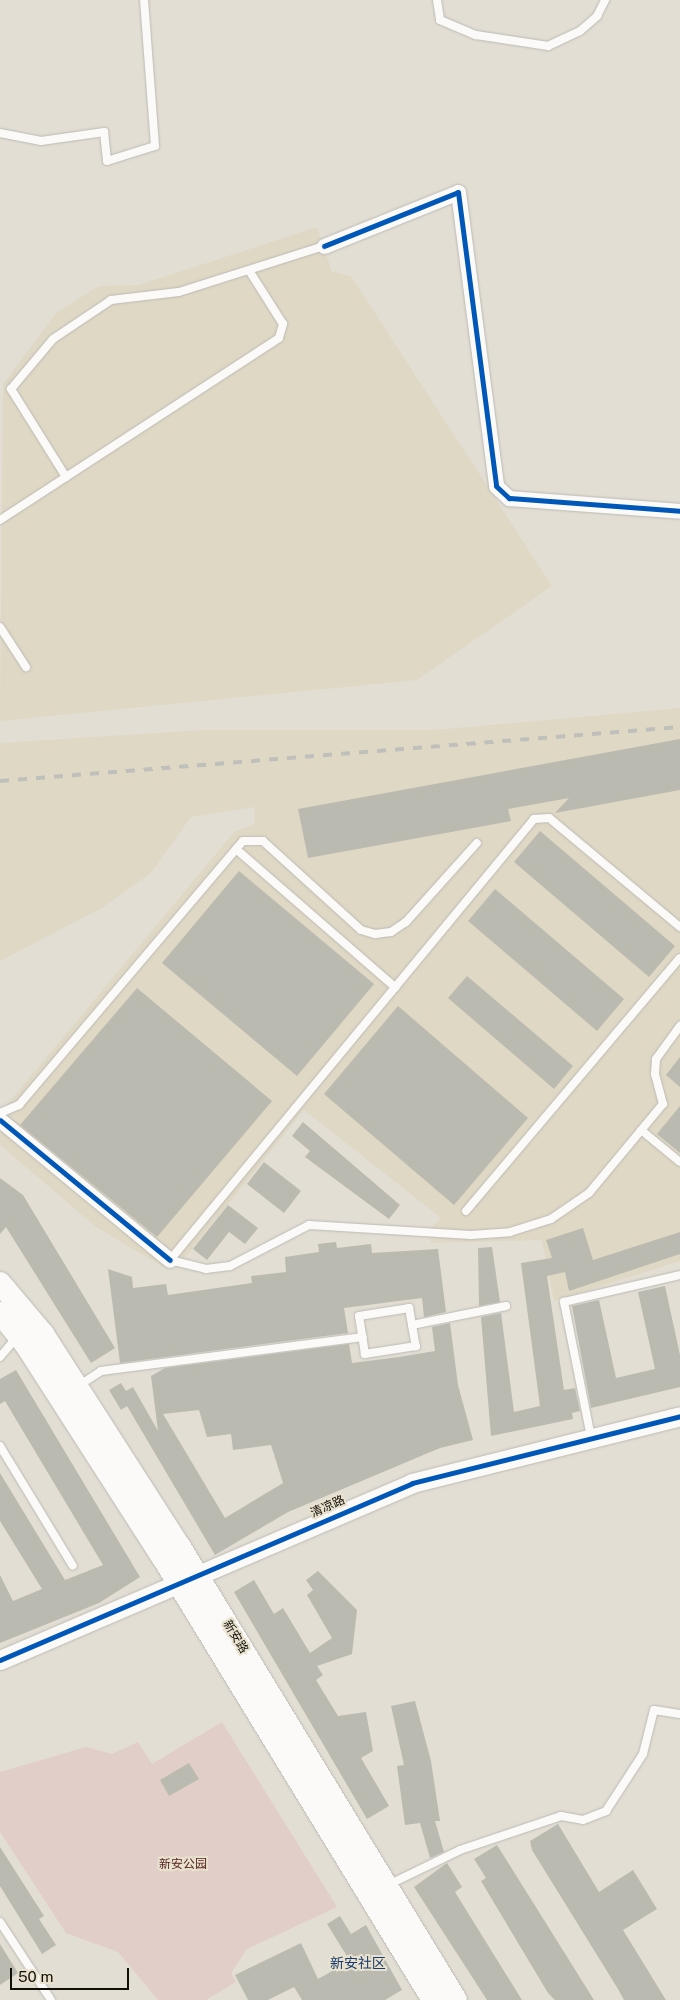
<!DOCTYPE html>
<meta charset="utf-8">
<style>
body{margin:0}
#map{position:relative;width:680px;height:2000px;overflow:hidden;background:#e2ded4;font-family:"Public Sans","Noto Sans SC",sans-serif}
div>[style]{position:absolute}
.built>*{inset:0;background:#dfd8c5}
.green>*{inset:0;background:#e1cec8}
.building>*{inset:0;background:#babab0}
.roads{filter:drop-shadow(0 0 1px #bcbab3) drop-shadow(0 0 1px #bcbab3)}
.service>*{height:8px;margin:-4px;padding:0 4px;transform-origin:4px;border-radius:4px;background:#fbfaf9}
.minor>*{height:15px;margin:-7.5px;padding:0 7.5px;transform-origin:7.5px;border-radius:7.5px;background:#fbfaf9}
.tertiary>*{height:19px;margin:-9.5px;padding:0 9.5px;transform-origin:9.5px;border-radius:9.5px;background:#fbfaf9}
.primary>*{height:22px;margin:-11px;padding:0 11px;transform-origin:11px;border-radius:11px;background:#fbfaf9}
.rail>*{height:4px;margin-top:-2px;transform-origin:0;background:repeating-linear-gradient(90deg,#bfbfbc 0 9px,transparent 0 18px)}
.cycleway>*{height:5px;margin:-2.5px;padding:0 2.5px;transform-origin:2.5px;border-radius:2.5px;background:#0057b8}
span{translate:-50% -50%;white-space:nowrap;text-align:center;line-height:1.15;-webkit-text-stroke:4px #e8e1ce;paint-order:stroke}
.street-label{font-size:12px;color:#110f08}
.park-label{font-size:12px;color:#582322}
.neighbourhood-label{font-size:14px;color:#183a6f}
.scale{position:absolute;left:10px;top:1968px;width:119px;height:22px;box-sizing:border-box;border:2px solid #110f08;border-top:0;padding-left:6px;font-size:15px;line-height:18px;white-space:nowrap;color:#110f08;-webkit-text-stroke:4px #e8e1ce;paint-order:stroke}
</style>
<div id="map">
<div class="built">
<i style="clip-path:polygon(317px 227px,332px 272px,351px 276px,552px 586px,417px 680px,0 721px,3px 384px,56px 313px,99px 286px,139px 285px)"></i>
<i style="clip-path:polygon(680px 708px,680px 1261px,554px 1301px,542px 1240px,431px 1243px,432px 1227px,441px 1218px,304px 1110px,187px 1255px,167px 1269px,96px 1227px,0 1145px,0 1113px,234px 832px,254px 824px,255px 807px,191px 817px,151px 873px,102px 908px,0 961px,0 743px,203px 730px,434px 730px)"></i>
</div>
<div class="green">
<i style="clip-path:polygon(222px 1722px,337px 1907px,247px 1949px,231px 1973px,236px 1982px,206px 2000px,158px 2000px,118px 1952px,66px 1933px,0 1832px,0 1772px,86px 1747px,112px 1754px,138px 1742px,152px 1764px)"></i>
</div>
<div class="building">
<i style="clip-path:polygon(680px 739px,680px 790px,555px 813px,569px 798px,508px 809px,511px 821px,308px 858px,298px 809px)"></i>
<i style="clip-path:polygon(540px 831px,675px 946px,649px 977px,514px 862px)"></i>
<i style="clip-path:polygon(239px 871px,374px 984px,297px 1076px,162px 963px)"></i>
<i style="clip-path:polygon(495px 889px,624px 999px,597px 1031px,468px 921px)"></i>
<i style="clip-path:polygon(467px 976px,573px 1066px,554px 1089px,448px 998px)"></i>
<i style="clip-path:polygon(137px 988px,272px 1101px,157px 1237px,20px 1125px)"></i>
<i style="clip-path:polygon(398px 1006px,528px 1118px,454px 1205px,324px 1094px)"></i>
<i style="clip-path:polygon(680px 1057px,680px 1087px,666px 1075px)"></i>
<i style="clip-path:polygon(680px 1106px,680px 1153px,657px 1134px)"></i>
<i style="clip-path:polygon(303px 1122px,400px 1205px,389px 1219px,305px 1157px,310px 1151px,292px 1136px)"></i>
<i style="clip-path:polygon(264px 1162px,301px 1191px,284px 1213px,247px 1184px)"></i>
<i style="clip-path:polygon(0 1178px,23px 1195px,115px 1348px,91px 1363px,6px 1227px,0 1234px)"></i>
<i style="clip-path:polygon(228px 1205px,258px 1228px,245px 1244px,229px 1232px,207px 1260px,193px 1249px)"></i>
<i style="clip-path:polygon(583px 1228px,593px 1260px,680px 1232px,680px 1254px,569px 1291px,565px 1272px,547px 1276px,564px 1390px,575px 1388px,580px 1411px,572px 1413px,573px 1419px,491px 1436px,481px 1317px,501px 1313px,514px 1412px,540px 1406px,521px 1263px,552px 1258px,546px 1240px)"></i>
<i style="clip-path:polygon(336px 1242px,337px 1248px,371px 1244px,372px 1253px,438px 1249px,446px 1312px,424px 1317px,422px 1298px,344px 1308px,348px 1333px,120px 1363px,108px 1269px,132px 1277px,133px 1288px,166px 1284px,168px 1295px,252px 1283px,251px 1276px,286px 1272px,285px 1257px,319px 1252px,318px 1244px)"></i>
<i style="clip-path:polygon(492px 1247px,500px 1302px,479px 1306px,478px 1248px)"></i>
<i style="clip-path:polygon(665px 1286px,680px 1355px,680px 1387px,591px 1408px,572px 1306px,599px 1300px,616px 1378px,655px 1369px,638px 1292px)"></i>
<i style="clip-path:polygon(evenodd,450px 1323px,458px 1385px,473px 1440px,440px 1448px,288px 1512px,215px 1555px,127px 1406px,121px 1410px,109px 1390px,121px 1383px,126px 1391px,133px 1387px,158px 1431px,151px 1376px,165px 1368px,349px 1344px,352px 1363px,399px 1357px,435px 1351px,432px 1327px,450px 1323px,199px 1410px,207px 1437px,231px 1434px,233px 1450px,271px 1445px,283px 1483px,225px 1518px,163px 1414px,199px 1410px)"></i>
<i style="clip-path:polygon(16px 1370px,140px 1577px,99px 1603px,0 1643px,0 1575px,13px 1601px,42px 1589px,0 1521px,0 1473px,65px 1580px,103px 1565px,5px 1401px,0 1404px,0 1379px)"></i>
<i style="clip-path:polygon(318px 1571px,357px 1610px,352px 1654px,317px 1666px,323px 1675px,316px 1680px,338px 1716px,366px 1712px,373px 1751px,361px 1758px,389px 1806px,367px 1819px,234px 1592px,254px 1580px,274px 1614px,283px 1608px,310px 1653px,332px 1638px,307px 1595px,313px 1590px,306px 1580px)"></i>
<i style="clip-path:polygon(415px 1701px,431px 1761px,440px 1821px,435px 1821px,444px 1852px,430px 1858px,420px 1823px,405px 1825px,397px 1766px,404px 1765px,391px 1706px)"></i>
<i style="clip-path:polygon(189px 1763px,199px 1779px,169px 1796px,160px 1780px)"></i>
<i style="clip-path:polygon(558px 1824px,599px 1892px,633px 1870px,657px 1909px,623px 1930px,666px 2000px,624px 2000px,618px 1989px,532px 1850px,530px 1841px)"></i>
<i style="clip-path:polygon(497px 1845px,559px 1944px,594px 2000px,555px 2000px,548px 1993px,481px 1881px,486px 1878px,474px 1859px)"></i>
<i style="clip-path:polygon(0 1847px,44px 1916px,39px 1919px,56px 1945px,42px 1954px,0 1886px)"></i>
<i style="clip-path:polygon(447px 1863px,462px 1887px,455px 1892px,522px 2000px,487px 2000px,414px 1887px)"></i>
<i style="clip-path:polygon(340px 1916px,351px 1934px,366px 1925px,402px 1990px,385px 2000px,302px 2000px,294px 1987px,268px 2000px,248px 2000px,235px 1975px,301px 1943px,318px 1979px,350px 1961px,327px 1924px)"></i>
<i style="clip-path:polygon(0 1944px,18px 1973px,0 1985px)"></i>
</div>
<div class="roads">
<div class="service">
<i style="left:437px;top:0;width:20px;rotate:81deg"></i>
<i style="left:440px;top:20px;width:39px;rotate:23deg"></i>
<i style="left:476px;top:35px;width:73px;rotate:8.7deg"></i>
<i style="left:548px;top:46px;width:35px;rotate:-25deg"></i>
<i style="left:580px;top:31px;width:23px;rotate:-41deg"></i>
<i style="left:597px;top:16px;width:18px;rotate:-63deg"></i>
<i style="left:0;top:133px;width:42px;rotate:11deg"></i>
<i style="left:41px;top:141px;width:64px;rotate:-8.1deg"></i>
<i style="left:104px;top:132px;width:29px;rotate:84deg"></i>
<i style="left:107px;top:161px;width:50px;rotate:-17.4deg"></i>
<i style="left:155px;top:146px;width:146px;rotate:-94.3deg"></i>
<i style="left:66px;top:477px;width:104px;rotate:-122deg"></i>
<i style="left:11px;top:389px;width:65px;rotate:-50deg"></i>
<i style="left:53px;top:339px;width:70px;rotate:-33.9deg"></i>
<i style="left:111px;top:300px;width:68px;rotate:-6.7deg"></i>
<i style="left:179px;top:292px;width:152px;rotate:-17.6deg"></i>
<i style="left:0;top:520px;width:333px;rotate:-33.1deg"></i>
<i style="left:279px;top:338px;width:15px;rotate:-74deg"></i>
<i style="left:283px;top:324px;width:62px;rotate:-122.4deg"></i>
<i style="left:0;top:627px;width:48px;rotate:57deg"></i>
<i style="left:236px;top:849px;width:211px;rotate:41deg"></i>
<i style="left:680px;top:927px;width:170px;rotate:-140.2deg"></i>
<i style="left:549px;top:818px;width:15px;rotate:176deg"></i>
<i style="left:534px;top:819px;width:572px;rotate:129.54deg"></i>
<i style="left:170px;top:1260px;width:37px;rotate:14deg"></i>
<i style="left:206px;top:1269px;width:24px;rotate:-7deg"></i>
<i style="left:230px;top:1266px;width:89px;rotate:-27.4deg"></i>
<i style="left:309px;top:1225px;width:162px;rotate:3.5deg"></i>
<i style="left:471px;top:1235px;width:39px;rotate:-4deg"></i>
<i style="left:510px;top:1232px;width:43px;rotate:-17.6deg"></i>
<i style="left:551px;top:1219px;width:46px;rotate:-34.4deg"></i>
<i style="left:589px;top:1193px;width:116px;rotate:-50.3deg"></i>
<i style="left:663px;top:1104px;width:31px;rotate:-105deg"></i>
<i style="left:655px;top:1074px;width:15px;rotate:-86deg"></i>
<i style="left:656px;top:1059px;width:41px;rotate:-54deg"></i>
<i style="left:0;top:1113px;width:21px;rotate:-23deg"></i>
<i style="left:19px;top:1105px;width:346px;rotate:-49.7deg"></i>
<i style="left:243px;top:841px;width:20px"></i>
<i style="left:263px;top:841px;width:132px;rotate:42.2deg"></i>
<i style="left:361px;top:930px;width:15px;rotate:16deg"></i>
<i style="left:375px;top:934px;width:16px;rotate:-7deg"></i>
<i style="left:391px;top:932px;width:18px;rotate:-34deg"></i>
<i style="left:406px;top:922px;width:106px;rotate:-48.1deg"></i>
<i style="left:641px;top:1130px;width:50px;rotate:39.4deg"></i>
<i style="left:466px;top:1211px;width:331px;rotate:-49.8deg"></i>
<i style="left:409px;top:1308px;width:39px;rotate:80deg"></i>
<i style="left:416px;top:1346px;width:52px;rotate:171.1deg"></i>
<i style="left:365px;top:1354px;width:38px;rotate:-99deg"></i>
<i style="left:359px;top:1316px;width:51px;rotate:-9.1deg"></i>
<i style="left:412px;top:1325px;width:96px;rotate:-11.4deg"></i>
<i style="left:0;top:1357px;width:26px;rotate:-50deg"></i>
<i style="left:78px;top:1386px;width:27px;rotate:-33deg"></i>
<i style="left:101px;top:1371px;width:264px;rotate:-7.4deg"></i>
<i style="left:591px;top:1437px;width:138px;rotate:-101.3deg"></i>
<i style="left:564px;top:1302px;width:119px;rotate:-13.1deg"></i>
<i style="left:0;top:1446px;width:140px;rotate:58.7deg"></i>
<i style="left:388px;top:1885px;width:80px;rotate:-25.9deg"></i>
<i style="left:460px;top:1850px;width:107px;rotate:-18.6deg"></i>
<i style="left:561px;top:1816px;width:22px;rotate:10deg"></i>
<i style="left:583px;top:1820px;width:25px;rotate:-21deg"></i>
<i style="left:606px;top:1811px;width:68px;rotate:-57deg"></i>
<i style="left:643px;top:1754px;width:45px;rotate:-76deg"></i>
<i style="left:654px;top:1710px;width:26px;rotate:9deg"></i>
<i style="left:0;top:1922px;width:93px;rotate:56.8deg"></i>
</div>
<div class="minor">
<i style="left:324px;top:246px;width:144px;rotate:-21.9deg"></i>
<i style="left:458px;top:192px;width:296px;rotate:82.6deg"></i>
<i style="left:496px;top:486px;width:18px;rotate:43deg"></i>
<i style="left:509px;top:498px;width:171px;rotate:4.3deg"></i>
<i style="left:0;top:1120px;width:220px;rotate:39.5deg"></i>
</div>
<div class="tertiary">
<i style="left:0;top:1660px;width:448px;rotate:-23.2deg"></i>
<i style="left:412px;top:1483px;width:276px;rotate:-14deg"></i>
</div>
<div class="primary">
<i style="left:0;top:1283px;width:67px;rotate:49.9deg"></i>
<i style="left:43px;top:1334px;width:253px;rotate:57.3deg"></i>
<i style="left:180px;top:1547px;width:530px;rotate:58.65deg"></i>
<i style="left:0;top:1313px;width:41px;rotate:50.9deg"></i>
<i style="left:26px;top:1345px;width:253px;rotate:57.3deg"></i>
<i style="left:163px;top:1558px;width:518px;rotate:58.58deg"></i>
</div>
</div>
<div class="rail">
<i style="left:0;top:781px;width:682px;rotate:-4.54deg"></i>
</div>
<div class="cycleway">
<i style="left:324px;top:246px;width:144px;rotate:-21.9deg"></i>
<i style="left:458px;top:192px;width:296px;rotate:82.6deg"></i>
<i style="left:496px;top:486px;width:18px;rotate:43deg"></i>
<i style="left:509px;top:498px;width:171px;rotate:4.3deg"></i>
<i style="left:0;top:1120px;width:220px;rotate:39.5deg"></i>
<i style="left:0;top:1660px;width:448px;rotate:-23.2deg"></i>
<i style="left:412px;top:1483px;width:276px;rotate:-14deg"></i>
</div>
<div class="street-label">
<span style="left:328px;top:1507px;rotate:-24deg">清凉路</span>
<span style="left:235px;top:1637px;rotate:59deg">新安路</span>
</div>
<div class="park-label">
<span style="left:183px;top:1865px">新安公园</span>
</div>
<div class="neighbourhood-label">
<span style="left:358px;top:1963px">新安社区</span>
</div>
<div class="scale">50 m</div>
</div>
